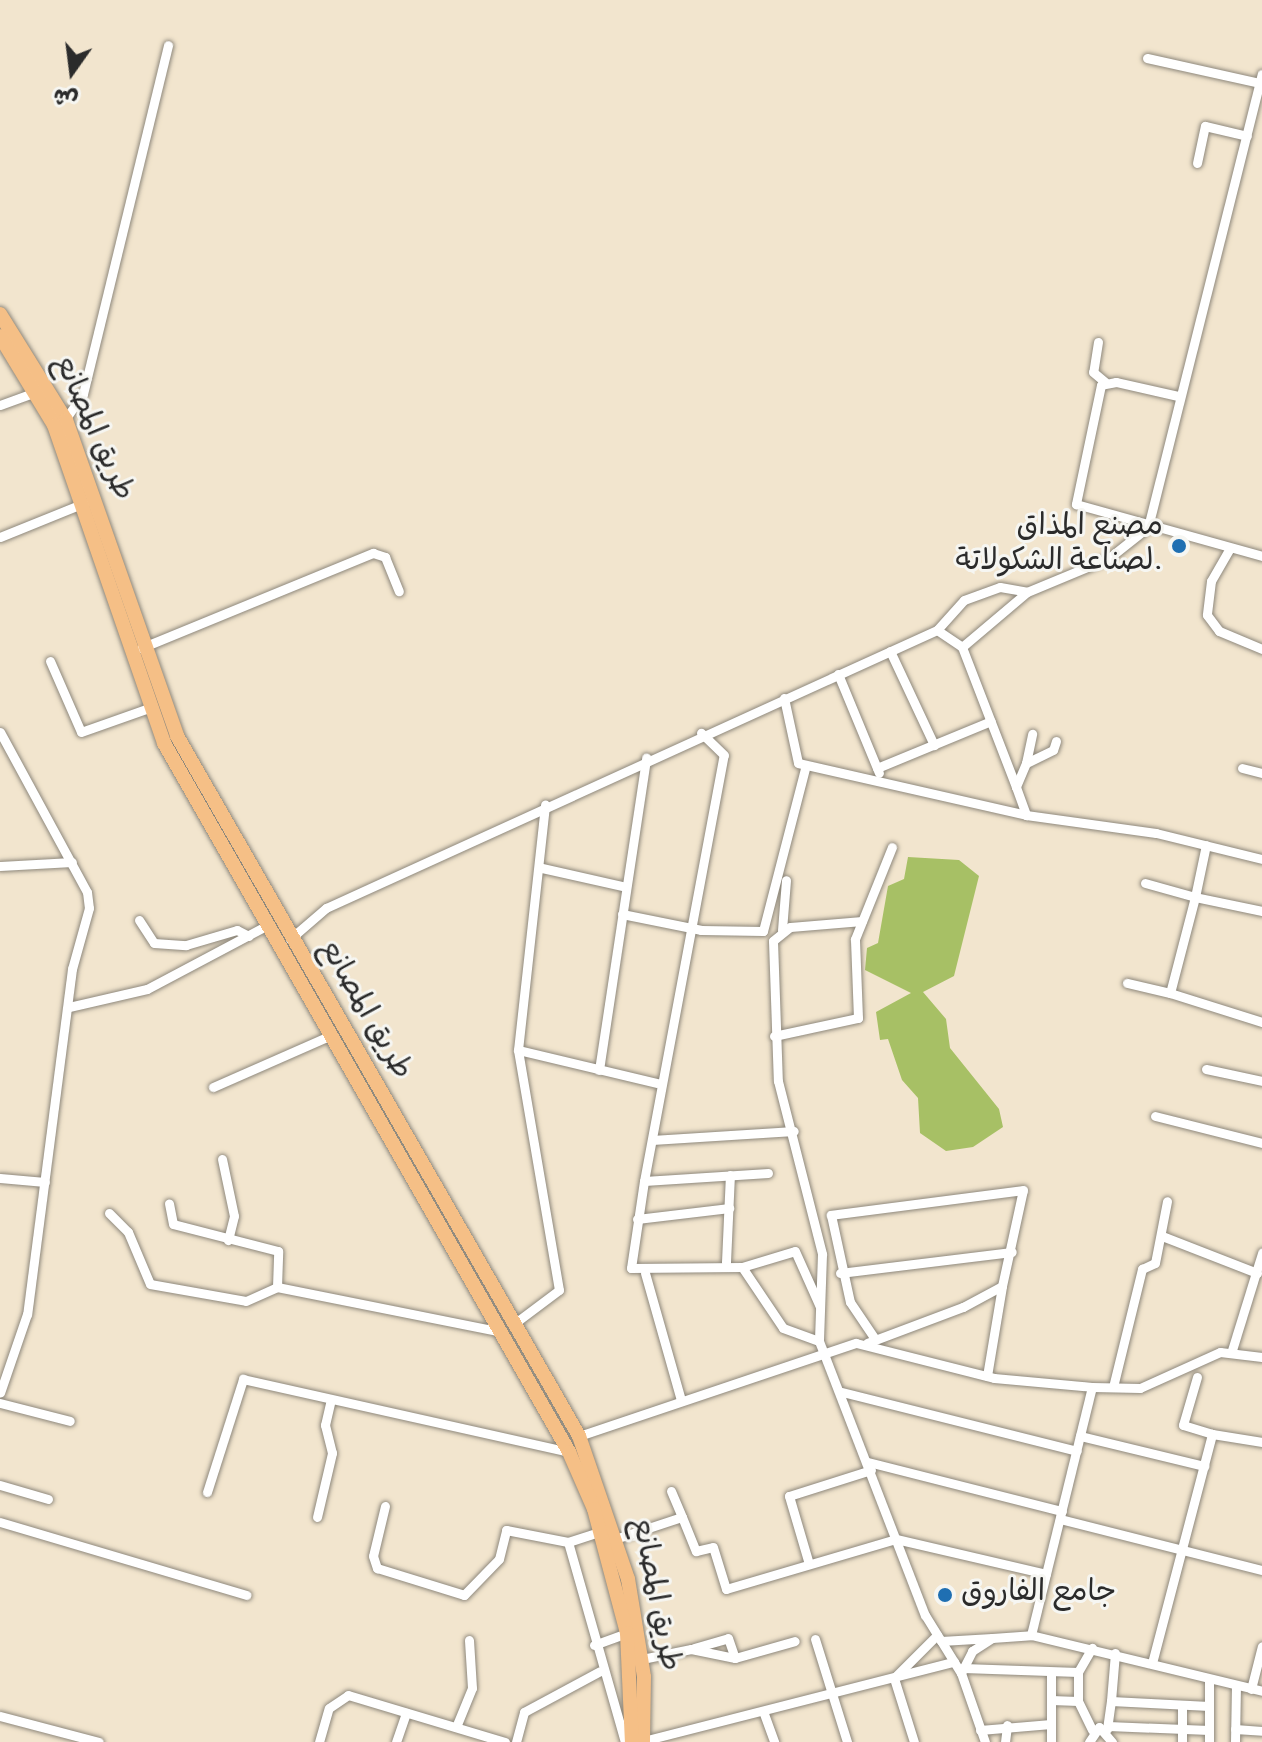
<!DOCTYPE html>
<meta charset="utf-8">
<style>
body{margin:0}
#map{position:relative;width:1262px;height:1742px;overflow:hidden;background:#f2e5ce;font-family:"Gochi Hand","Playpen Sans Arabic",sans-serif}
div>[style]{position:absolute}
.green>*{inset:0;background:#a7c065}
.roads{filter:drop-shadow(0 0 2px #8e887c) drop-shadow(0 0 2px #8e887c)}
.minor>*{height:9px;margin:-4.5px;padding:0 4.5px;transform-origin:4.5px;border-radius:4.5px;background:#fff}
.primary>*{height:14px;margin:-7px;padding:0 7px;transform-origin:7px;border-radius:7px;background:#f5bf86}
.dots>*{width:22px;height:22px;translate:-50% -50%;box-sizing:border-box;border:4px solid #f6f6f2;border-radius:50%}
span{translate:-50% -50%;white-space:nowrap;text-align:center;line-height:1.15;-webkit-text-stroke:6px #f6f6f2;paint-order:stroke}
.street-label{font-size:30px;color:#2b2b2b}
.poi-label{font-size:30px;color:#2b2b2b}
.right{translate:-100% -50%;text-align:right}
.left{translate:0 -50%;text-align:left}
.north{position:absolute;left:32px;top:32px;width:80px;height:80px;-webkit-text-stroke:6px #f6f6f2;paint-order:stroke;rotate:194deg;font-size:22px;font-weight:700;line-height:32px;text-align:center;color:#2b2b2b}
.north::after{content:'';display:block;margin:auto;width:28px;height:36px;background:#2b2b2b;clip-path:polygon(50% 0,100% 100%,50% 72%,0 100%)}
</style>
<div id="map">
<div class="green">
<i style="clip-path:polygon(908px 857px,959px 860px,979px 876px,954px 976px,923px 992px,946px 1019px,950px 1048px,999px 1109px,1003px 1127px,973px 1147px,946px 1151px,920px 1133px,918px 1098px,902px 1080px,888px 1039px,880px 1040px,876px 1012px,911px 993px,865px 970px,867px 948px,878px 943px,888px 886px,904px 879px)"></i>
</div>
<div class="roads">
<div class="minor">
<i style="left:1147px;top:58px;width:116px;rotate:12.5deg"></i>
<i style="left:1197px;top:163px;width:38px;rotate:-78deg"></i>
<i style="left:1205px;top:126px;width:43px;rotate:13.4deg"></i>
<i style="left:1098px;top:342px;width:30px;rotate:99deg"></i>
<i style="left:1093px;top:372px;width:16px;rotate:40deg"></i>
<i style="left:1178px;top:396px;width:64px;rotate:-167.3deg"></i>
<i style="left:1116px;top:382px;width:15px;rotate:169deg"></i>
<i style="left:1101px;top:385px;width:122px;rotate:101.9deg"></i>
<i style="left:1076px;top:504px;width:193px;rotate:15.6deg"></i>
<i style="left:0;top:405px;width:38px;rotate:-20deg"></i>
<i style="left:64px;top:421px;width:33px;rotate:-55deg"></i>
<i style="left:83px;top:394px;width:359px;rotate:-76.3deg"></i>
<i style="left:0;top:537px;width:91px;rotate:-22deg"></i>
<i style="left:1230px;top:548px;width:38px;rotate:120deg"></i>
<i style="left:1211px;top:581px;width:34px;rotate:97deg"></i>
<i style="left:1207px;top:615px;width:20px;rotate:53deg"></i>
<i style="left:1219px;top:631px;width:47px;rotate:22.7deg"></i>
<i style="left:937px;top:630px;width:40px;rotate:-48deg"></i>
<i style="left:964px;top:600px;width:38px;rotate:-20deg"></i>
<i style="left:1000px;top:587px;width:27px;rotate:10deg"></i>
<i style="left:962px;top:647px;width:85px;rotate:-40.2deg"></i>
<i style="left:1027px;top:592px;width:89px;rotate:-22.5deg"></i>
<i style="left:1109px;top:558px;width:50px;rotate:-38.5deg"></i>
<i style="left:1148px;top:527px;width:467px;rotate:-75.9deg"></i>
<i style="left:141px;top:648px;width:251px;rotate:-22.3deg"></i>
<i style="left:373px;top:553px;width:13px;rotate:18deg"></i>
<i style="left:385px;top:557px;width:37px;rotate:68deg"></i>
<i style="left:890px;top:651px;width:104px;rotate:64.9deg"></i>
<i style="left:50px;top:661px;width:77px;rotate:66.4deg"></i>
<i style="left:81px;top:732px;width:72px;rotate:-19.4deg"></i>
<i style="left:838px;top:674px;width:107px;rotate:67.5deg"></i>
<i style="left:784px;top:698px;width:66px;rotate:77.8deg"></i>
<i style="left:798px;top:763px;width:234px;rotate:12.8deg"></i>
<i style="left:0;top:732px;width:182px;rotate:61.5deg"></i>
<i style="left:87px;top:892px;width:16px;rotate:83deg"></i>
<i style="left:89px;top:908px;width:63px;rotate:105.6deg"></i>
<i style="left:72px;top:969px;width:348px;rotate:97.4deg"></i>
<i style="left:27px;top:1314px;width:83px;rotate:108.9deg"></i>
<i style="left:1056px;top:741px;width:9px;rotate:108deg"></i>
<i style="left:1053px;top:750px;width:30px;rotate:154deg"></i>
<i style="left:1026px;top:763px;width:26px;rotate:113deg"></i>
<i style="left:1016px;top:787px;width:30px;rotate:70deg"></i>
<i style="left:1026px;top:815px;width:131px;rotate:7.9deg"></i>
<i style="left:1156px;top:833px;width:109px;rotate:13.8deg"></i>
<i style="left:1026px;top:763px;width:30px;rotate:-78deg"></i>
<i style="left:877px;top:768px;width:123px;rotate:-22.4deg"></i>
<i style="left:1242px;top:768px;width:21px;rotate:14deg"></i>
<i style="left:0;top:866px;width:72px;rotate:-3.2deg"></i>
<i style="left:542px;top:868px;width:86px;rotate:12.7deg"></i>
<i style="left:1145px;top:883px;width:52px;rotate:15.6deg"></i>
<i style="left:1195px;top:897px;width:53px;rotate:-78.1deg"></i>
<i style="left:1262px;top:911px;width:68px;rotate:-168.2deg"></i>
<i style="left:1195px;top:897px;width:99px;rotate:104.6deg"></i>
<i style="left:1170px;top:993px;width:96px;rotate:17.5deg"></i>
<i style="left:622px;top:914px;width:81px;rotate:11.4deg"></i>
<i style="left:701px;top:930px;width:62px;rotate:0.9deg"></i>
<i style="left:763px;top:931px;width:171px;rotate:-75.5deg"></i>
<i style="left:139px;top:920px;width:27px;rotate:57deg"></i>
<i style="left:154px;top:943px;width:32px;rotate:4deg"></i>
<i style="left:186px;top:945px;width:53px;rotate:-16.4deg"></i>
<i style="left:237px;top:930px;width:13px;rotate:27deg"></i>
<i style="left:862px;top:921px;width:72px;rotate:175.2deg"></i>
<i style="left:790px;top:927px;width:22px;rotate:141deg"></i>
<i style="left:773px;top:941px;width:140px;rotate:88deg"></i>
<i style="left:778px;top:1081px;width:179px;rotate:75.7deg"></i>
<i style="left:822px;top:1254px;width:87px;rotate:92deg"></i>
<i style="left:819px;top:1341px;width:294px;rotate:68.9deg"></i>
<i style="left:925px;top:1615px;width:68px;rotate:58.2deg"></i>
<i style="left:961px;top:1673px;width:73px;rotate:70.8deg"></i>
<i style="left:782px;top:930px;width:50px;rotate:-85.4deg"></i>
<i style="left:290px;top:939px;width:48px;rotate:-40.7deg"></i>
<i style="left:326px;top:908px;width:671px;rotate:-24.47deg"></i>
<i style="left:937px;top:630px;width:30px;rotate:34deg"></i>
<i style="left:962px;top:647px;width:150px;rotate:68.9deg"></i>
<i style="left:1127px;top:983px;width:44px;rotate:13.1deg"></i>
<i style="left:69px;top:1007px;width:80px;rotate:-13deg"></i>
<i style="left:147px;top:989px;width:135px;rotate:-27.9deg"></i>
<i style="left:774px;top:1036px;width:86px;rotate:-12.1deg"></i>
<i style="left:858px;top:1018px;width:79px;rotate:-92.2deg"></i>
<i style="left:855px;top:939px;width:99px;rotate:-68.1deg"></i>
<i style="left:518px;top:1050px;width:143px;rotate:13.4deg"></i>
<i style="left:1206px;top:1069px;width:57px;rotate:12.1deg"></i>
<i style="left:599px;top:1070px;width:316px;rotate:-81.4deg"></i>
<i style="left:213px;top:1087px;width:127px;rotate:-23.7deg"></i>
<i style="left:1155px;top:1116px;width:110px;rotate:14.2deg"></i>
<i style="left:652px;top:1140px;width:142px;rotate:-3.6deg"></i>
<i style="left:222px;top:1159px;width:58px;rotate:78.1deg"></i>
<i style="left:234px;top:1216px;width:25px;rotate:104deg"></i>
<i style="left:768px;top:1173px;width:124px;rotate:176.3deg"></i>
<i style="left:644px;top:1181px;width:88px;rotate:98.5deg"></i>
<i style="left:631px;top:1268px;width:111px;rotate:-0.5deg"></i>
<i style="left:742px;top:1267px;width:73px;rotate:56.1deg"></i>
<i style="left:783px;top:1328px;width:38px;rotate:20deg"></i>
<i style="left:0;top:1178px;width:45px;rotate:5.1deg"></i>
<i style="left:644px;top:1181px;width:433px;rotate:-79.4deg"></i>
<i style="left:724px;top:755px;width:32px;rotate:-136deg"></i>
<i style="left:109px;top:1213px;width:27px;rotate:45deg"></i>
<i style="left:128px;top:1232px;width:56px;rotate:67.1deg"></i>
<i style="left:150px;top:1284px;width:97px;rotate:10deg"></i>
<i style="left:246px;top:1301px;width:34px;rotate:-24deg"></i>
<i style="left:277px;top:1287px;width:36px;rotate:-88deg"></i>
<i style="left:278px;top:1251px;width:108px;rotate:-165.6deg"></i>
<i style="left:173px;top:1224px;width:21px;rotate:-101deg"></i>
<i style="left:637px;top:1219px;width:93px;rotate:-6.8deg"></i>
<i style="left:1162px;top:1236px;width:102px;rotate:21.3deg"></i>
<i style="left:726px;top:1262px;width:87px;rotate:-87.4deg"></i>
<i style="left:742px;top:1267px;width:55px;rotate:-16.8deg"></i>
<i style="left:795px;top:1251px;width:61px;rotate:65.9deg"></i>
<i style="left:645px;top:1273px;width:132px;rotate:74.2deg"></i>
<i style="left:840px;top:1273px;width:173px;rotate:-7deg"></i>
<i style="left:277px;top:1287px;width:229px;rotate:11.3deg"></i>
<i style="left:515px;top:1323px;width:55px;rotate:-36.9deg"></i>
<i style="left:559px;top:1290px;width:243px;rotate:-99.7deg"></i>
<i style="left:518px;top:1050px;width:247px;rotate:-83.7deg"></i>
<i style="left:867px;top:1343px;width:103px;rotate:-20.6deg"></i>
<i style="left:963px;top:1307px;width:44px;rotate:-28.3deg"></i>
<i style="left:1002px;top:1286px;width:98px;rotate:-77.7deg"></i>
<i style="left:1023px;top:1190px;width:194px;rotate:172.6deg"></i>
<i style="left:831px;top:1215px;width:89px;rotate:77.7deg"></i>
<i style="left:850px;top:1302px;width:45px;rotate:56deg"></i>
<i style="left:1232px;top:1350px;width:102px;rotate:-72.8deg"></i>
<i style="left:987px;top:1376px;width:91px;rotate:-80.5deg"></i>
<i style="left:1197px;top:1377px;width:50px;rotate:106.3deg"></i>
<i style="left:1183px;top:1425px;width:30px;rotate:17deg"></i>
<i style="left:1113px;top:1387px;width:122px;rotate:-76.2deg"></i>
<i style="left:1142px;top:1269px;width:14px;rotate:-25deg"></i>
<i style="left:1155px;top:1263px;width:63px;rotate:-79deg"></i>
<i style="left:842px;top:1392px;width:242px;rotate:14.1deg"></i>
<i style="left:0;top:1403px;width:72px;rotate:14.4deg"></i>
<i style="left:579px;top:1436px;width:292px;rotate:-18.6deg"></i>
<i style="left:856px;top:1343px;width:142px;rotate:14.2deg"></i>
<i style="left:994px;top:1378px;width:98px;rotate:5.2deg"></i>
<i style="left:1092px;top:1387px;width:48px;rotate:1.2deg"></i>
<i style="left:1140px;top:1388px;width:88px;rotate:-24.2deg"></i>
<i style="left:1220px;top:1352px;width:42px;rotate:6.8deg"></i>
<i style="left:1080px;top:1436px;width:128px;rotate:13.6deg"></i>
<i style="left:868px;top:1462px;width:200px;rotate:14.2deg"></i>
<i style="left:0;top:1485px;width:50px;rotate:16.3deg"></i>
<i style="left:671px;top:1491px;width:28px;rotate:67deg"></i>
<i style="left:207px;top:1492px;width:119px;rotate:-72.3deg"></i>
<i style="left:243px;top:1379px;width:334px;rotate:12.6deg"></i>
<i style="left:385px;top:1506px;width:51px;rotate:103.5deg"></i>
<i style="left:373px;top:1556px;width:13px;rotate:72deg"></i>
<i style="left:377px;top:1568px;width:91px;rotate:17.2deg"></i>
<i style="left:464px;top:1595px;width:50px;rotate:-45.8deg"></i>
<i style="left:499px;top:1559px;width:30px;rotate:-76deg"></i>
<i style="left:506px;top:1530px;width:63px;rotate:11deg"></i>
<i style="left:317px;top:1517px;width:66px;rotate:-76.8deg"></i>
<i style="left:332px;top:1453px;width:29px;rotate:-104deg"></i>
<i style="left:325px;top:1425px;width:26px;rotate:-77deg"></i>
<i style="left:1060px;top:1519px;width:208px;rotate:14.2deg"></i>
<i style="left:0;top:1522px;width:257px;rotate:16.5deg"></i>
<i style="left:602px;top:1531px;width:36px;rotate:162deg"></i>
<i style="left:568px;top:1542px;width:208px;rotate:74.1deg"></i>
<i style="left:618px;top:1538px;width:67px;rotate:-18.2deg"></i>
<i style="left:682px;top:1517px;width:37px;rotate:68deg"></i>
<i style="left:696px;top:1551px;width:17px;rotate:-13deg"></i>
<i style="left:713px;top:1547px;width:44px;rotate:72.8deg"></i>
<i style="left:726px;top:1589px;width:177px;rotate:-16.4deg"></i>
<i style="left:896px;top:1539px;width:154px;rotate:13.1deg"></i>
<i style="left:809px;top:1564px;width:71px;rotate:-106.4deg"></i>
<i style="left:789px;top:1496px;width:86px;rotate:-17.6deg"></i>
<i style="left:1031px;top:1635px;width:255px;rotate:-76.2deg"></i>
<i style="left:815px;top:1639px;width:108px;rotate:72.7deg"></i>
<i style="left:941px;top:1641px;width:51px;rotate:-3.4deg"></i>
<i style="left:594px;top:1645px;width:35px;rotate:-20deg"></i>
<i style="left:694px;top:1648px;width:35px;rotate:-16deg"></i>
<i style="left:728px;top:1638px;width:21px;rotate:71deg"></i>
<i style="left:1115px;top:1653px;width:48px;rotate:94.8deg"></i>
<i style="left:1111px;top:1701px;width:98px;rotate:2.9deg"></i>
<i style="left:642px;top:1659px;width:50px;rotate:-11.5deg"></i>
<i style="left:691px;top:1649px;width:45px;rotate:11.6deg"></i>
<i style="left:735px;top:1658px;width:62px;rotate:-15.8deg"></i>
<i style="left:1152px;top:1663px;width:237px;rotate:-75.3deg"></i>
<i style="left:1212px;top:1434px;width:51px;rotate:9.1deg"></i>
<i style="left:963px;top:1668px;width:115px;rotate:2deg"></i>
<i style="left:1078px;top:1672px;width:28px;rotate:-60deg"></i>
<i style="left:1078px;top:1672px;width:29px;rotate:90deg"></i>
<i style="left:1078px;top:1701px;width:32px;rotate:64deg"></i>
<i style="left:961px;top:1673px;width:25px;rotate:-63deg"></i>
<i style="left:972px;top:1651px;width:24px;rotate:-33deg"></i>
<i style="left:992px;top:1638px;width:39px;rotate:-4deg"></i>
<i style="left:1031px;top:1635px;width:238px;rotate:13.6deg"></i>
<i style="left:1051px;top:1673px;width:69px;rotate:90deg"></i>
<i style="left:1209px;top:1679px;width:63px;rotate:90deg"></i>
<i style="left:1251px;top:1689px;width:44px;rotate:-75.7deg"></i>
<i style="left:1051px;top:1700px;width:27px;rotate:2deg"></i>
<i style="left:763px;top:1711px;width:33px;rotate:70deg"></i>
<i style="left:0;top:1716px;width:102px;rotate:14.7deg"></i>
<i style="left:1108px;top:1726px;width:101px;rotate:2.3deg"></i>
<i style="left:456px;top:1727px;width:42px;rotate:-67.7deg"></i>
<i style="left:472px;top:1688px;width:48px;rotate:-93.6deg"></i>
<i style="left:1107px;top:1729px;width:28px;rotate:-82deg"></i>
<i style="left:1235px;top:1729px;width:27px;rotate:4deg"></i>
<i style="left:980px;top:1730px;width:71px;rotate:-4.8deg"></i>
<i style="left:643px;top:1741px;width:321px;rotate:-14.3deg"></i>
<i style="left:319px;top:1742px;width:35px;rotate:-74deg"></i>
<i style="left:329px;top:1708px;width:23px;rotate:-34deg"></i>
<i style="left:348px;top:1695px;width:164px;rotate:16.7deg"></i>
<i style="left:396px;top:1742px;width:31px;rotate:-71deg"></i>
<i style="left:516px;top:1742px;width:31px;rotate:-75deg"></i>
<i style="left:524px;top:1712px;width:86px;rotate:-28.3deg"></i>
<i style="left:914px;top:1742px;width:67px;rotate:-107.4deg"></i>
<i style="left:894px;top:1678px;width:61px;rotate:-45deg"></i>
<i style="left:1005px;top:1742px;width:17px;rotate:-83deg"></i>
<i style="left:1089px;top:1742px;width:18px;rotate:-56deg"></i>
<i style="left:1099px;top:1727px;width:20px;rotate:49deg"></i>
<i style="left:1182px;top:1742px;width:37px;rotate:-90deg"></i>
<i style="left:1235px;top:1742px;width:55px;rotate:-89deg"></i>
</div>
<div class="primary">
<i style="left:0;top:314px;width:125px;rotate:58.1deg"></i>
<i style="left:66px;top:420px;width:335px;rotate:70.6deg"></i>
<i style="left:177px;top:736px;width:807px;rotate:60.13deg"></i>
<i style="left:579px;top:1436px;width:151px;rotate:71.1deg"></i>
<i style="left:628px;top:1579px;width:99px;rotate:80.7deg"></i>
<i style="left:644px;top:1677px;width:65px;rotate:90.9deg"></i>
<i style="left:0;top:336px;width:104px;rotate:58.8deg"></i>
<i style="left:54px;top:425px;width:336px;rotate:70.9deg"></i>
<i style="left:164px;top:743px;width:817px;rotate:60.26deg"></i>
<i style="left:569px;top:1452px;width:62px;rotate:66.3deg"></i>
<i style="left:594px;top:1509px;width:128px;rotate:75.1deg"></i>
<i style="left:627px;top:1633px;width:109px;rotate:87.4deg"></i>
</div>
</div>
<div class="dots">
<i style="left:1179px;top:546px;background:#1f6fb2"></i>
<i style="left:945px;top:1595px;background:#1f6fb2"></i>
</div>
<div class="street-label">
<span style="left:91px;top:429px;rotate:66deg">طريق المصانع</span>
<span style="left:363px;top:1011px;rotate:60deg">طريق المصانع</span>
<span style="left:653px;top:1595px;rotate:79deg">طريق المصانع</span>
</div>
<div class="poi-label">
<span class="right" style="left:1163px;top:546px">مصنع المذاق<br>لصناعة الشكولاتة.</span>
<span class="left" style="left:961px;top:1595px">جامع الفاروق</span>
</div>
<div class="north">ش</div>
</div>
